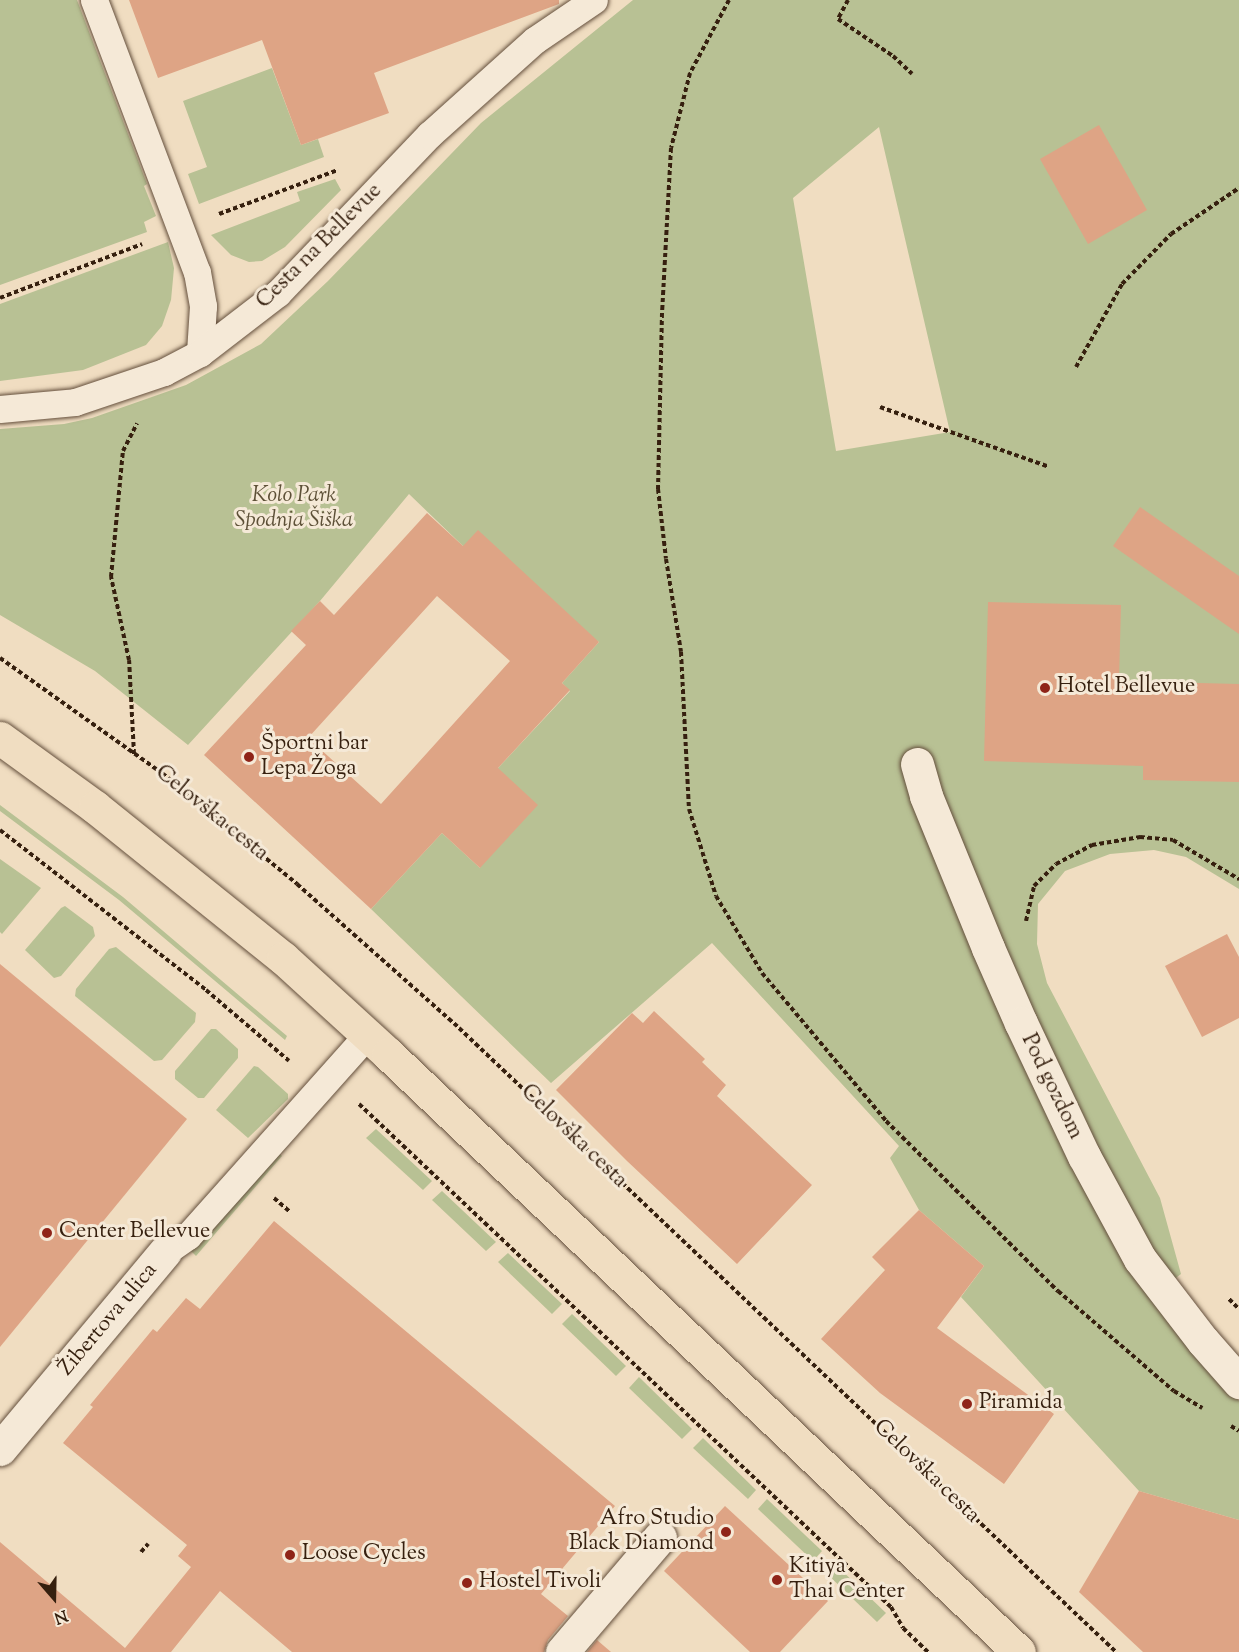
<!DOCTYPE html>
<meta charset="utf-8">
<style>
body{margin:0}
#map{position:relative;width:1239px;height:1652px;overflow:hidden;background:#f0ddc1;font-family:"Sorts Mill Goudy",serif}
div>[style]{position:absolute}
.green>*{inset:0;background:#b8c194}
.building>*{inset:0;background:#dea485}
.path>*{height:4px;margin-top:-2px;transform-origin:0;background:repeating-linear-gradient(90deg,#36200f 0 4.5px,transparent 0 7.5px)}
.roads{filter:drop-shadow(0 0 2px #644f3c) drop-shadow(0 0 2px #644f3c)}
.service>*{height:27px;margin:-13.5px;padding:0 13.5px;transform-origin:13.5px;border-radius:13.5px;background:#f5e9d7}
.minor>*{height:33px;margin:-16.5px;padding:0 16.5px;transform-origin:16.5px;border-radius:16.5px;background:#f5e9d7}
.primary>*{height:33px;margin:-16.5px;padding:0 16.5px;transform-origin:16.5px;border-radius:16.5px;background:#f0ddc1}
.dots>*{width:16px;height:16px;translate:-50% -50%;box-sizing:border-box;border:3px solid #f5e9d7;border-radius:50%}
span{translate:-50% -50%;white-space:nowrap;text-align:center;line-height:1.15;-webkit-text-stroke:6px #f5e9d7;paint-order:stroke}
.street-label{font-size:22px;color:#36200f}
.park-label{font-size:22px;color:#5d5037;font-style:italic}
.poi-label{font-size:22px;color:#36200f}
.left{translate:0 -50%;text-align:left}
.right{translate:-100% -50%;text-align:right}
.north{position:absolute;left:24px;top:1568px;width:60px;height:60px;-webkit-text-stroke:4px #f5e9d7;paint-order:stroke;rotate:160deg;font-size:16px;font-weight:700;line-height:24px;text-align:center;color:#36200f}
.north::after{content:'';display:block;margin:auto;width:21px;height:27px;background:#36200f;clip-path:polygon(50% 0,100% 100%,50% 72%,0 100%)}
</style>
<div id="map">
<div class="green">
<i style="clip-path:polygon(0 0,77px 0,147px 184px,144px 186px,156px 216px,144px 222px,147px 232px,0 285px)"></i>
<i style="clip-path:polygon(evenodd,633px 0,1239px 0,1239px 889px,1186px 857px,1154px 850px,1110px 854px,1065px 871px,1038px 904px,1037px 944px,1047px 983px,1160px 1198px,1181px 1274px,1149px 1298px,1239px 1401px,1239px 1520px,1139px 1491px,961px 1297px,984px 1266px,919px 1210px,890px 1158px,899px 1146px,712px 943px,551px 1083px,371px 909px,442px 833px,480px 868px,498px 768px,570px 691px,562px 683px,599px 642px,463px 546px,409px 494px,320px 601px,188px 745px,95px 671px,0 615px,0 429px,64px 424px,92px 418px,186px 385px,261px 344px,328px 281px,481px 123px,633px 0,879px 127px,950px 432px,836px 451px,793px 198px,879px 127px)"></i>
<i style="clip-path:polygon(272px 68px,301px 145px,318px 139px,324px 157px,199px 204px,188px 174px,207px 167px,183px 101px)"></i>
<i style="clip-path:polygon(335px 179px,341px 190px,285px 247px,262px 261px,249px 262px,231px 255px,211px 235px,300px 201px,297px 192px)"></i>
<i style="clip-path:polygon(168px 242px,174px 268px,171px 300px,162px 326px,146px 345px,83px 370px,0 381px,0 304px)"></i>
<i style="clip-path:polygon(0 805px,123px 897px,287px 1036px,285px 1040px,119px 900px,0 811px)"></i>
<i style="clip-path:polygon(0 859px,41px 888px,2px 934px,0 932px)"></i>
<i style="clip-path:polygon(65px 906px,93px 927px,95px 936px,61px 976px,54px 978px,25px 950px,61px 908px)"></i>
<i style="clip-path:polygon(116px 947px,196px 1013px,195px 1022px,162px 1060px,154px 1061px,75px 996px,76px 989px,109px 949px)"></i>
<i style="clip-path:polygon(211px 1029px,216px 1029px,238px 1049px,238px 1058px,204px 1098px,198px 1098px,175px 1079px,175px 1071px)"></i>
<i style="clip-path:polygon(254px 1066px,258px 1067px,288px 1094px,288px 1099px,248px 1138px,216px 1110px)"></i>
<i style="clip-path:polygon(376px 1129px,432px 1181px,423px 1190px,366px 1138px)"></i>
<i style="clip-path:polygon(276px 1150px,282px 1156px,196px 1256px,190px 1250px)"></i>
<i style="clip-path:polygon(442px 1191px,496px 1242px,486px 1251px,432px 1200px)"></i>
<i style="clip-path:polygon(508px 1253px,562px 1304px,552px 1314px,498px 1262px)"></i>
<i style="clip-path:polygon(572px 1314px,626px 1366px,616px 1376px,562px 1324px)"></i>
<i style="clip-path:polygon(639px 1377px,692px 1429px,682px 1439px,629px 1388px)"></i>
<i style="clip-path:polygon(703px 1438px,756px 1490px,748px 1499px,693px 1448px)"></i>
<i style="clip-path:polygon(767px 1499px,822px 1551px,813px 1561px,758px 1509px)"></i>
<i style="clip-path:polygon(833px 1562px,886px 1613px,877px 1622px,824px 1571px)"></i>
</div>
<div class="building">
<i style="clip-path:polygon(129px 0,559px 0,559px 4px,374px 73px,389px 113px,301px 145px,262px 40px,158px 78px)"></i>
<i style="clip-path:polygon(1099px 125px,1147px 210px,1088px 244px,1040px 159px)"></i>
<i style="clip-path:polygon(1140px 507px,1239px 576px,1239px 634px,1113px 546px)"></i>
<i style="clip-path:polygon(evenodd,427px 513px,463px 546px,478px 530px,599px 642px,562px 683px,570px 690px,498px 768px,538px 805px,480px 868px,442px 833px,371px 909px,204px 755px,306px 645px,291px 631px,320px 601px,334px 615px,427px 513px,437px 596px,510px 661px,381px 804px,308px 738px,437px 596px)"></i>
<i style="clip-path:polygon(988px 602px,1121px 605px,1119px 681px,1239px 684px,1239px 782px,1143px 780px,1143px 766px,984px 761px)"></i>
<i style="clip-path:polygon(1227px 934px,1239px 957px,1239px 1018px,1202px 1037px,1165px 966px)"></i>
<i style="clip-path:polygon(0 964px,187px 1119px,0 1347px)"></i>
<i style="clip-path:polygon(654px 1011px,705px 1059px,702px 1062px,726px 1085px,717px 1096px,812px 1185px,737px 1264px,627px 1161px,556px 1090px,632px 1013px,643px 1023px)"></i>
<i style="clip-path:polygon(919px 1210px,984px 1266px,937px 1328px,1054px 1414px,1004px 1484px,880px 1393px,821px 1339px,885px 1270px,872px 1257px)"></i>
<i style="clip-path:polygon(274px 1221px,615px 1506px,541px 1594px,568px 1616px,548px 1640px,544px 1652px,292px 1652px,220px 1591px,171px 1652px,0 1652px,0 1542px,125px 1648px,191px 1567px,178px 1556px,187px 1545px,63px 1443px,93px 1407px,90px 1405px,153px 1329px,157px 1332px,186px 1298px,200px 1309px)"></i>
<i style="clip-path:polygon(1139px 1491px,1239px 1520px,1239px 1652px,1143px 1652px,1079px 1592px)"></i>
<i style="clip-path:polygon(725px 1506px,828px 1601px,780px 1652px,750px 1652px,664px 1571px)"></i>
<i style="clip-path:polygon(597px 1640px,611px 1652px,587px 1652px)"></i>
</div>
<div class="path">
<i style="left:729px;top:0;width:83px;rotate:118.1deg"></i>
<i style="left:690px;top:73px;width:77px;rotate:104.2deg"></i>
<i style="left:671px;top:148px;width:165px;rotate:93.1deg"></i>
<i style="left:662px;top:313px;width:176px;rotate:91.3deg"></i>
<i style="left:658px;top:489px;width:70px;rotate:83.5deg"></i>
<i style="left:666px;top:559px;width:94px;rotate:80.8deg"></i>
<i style="left:681px;top:652px;width:157px;rotate:87.1deg"></i>
<i style="left:689px;top:809px;width:91px;rotate:72.8deg"></i>
<i style="left:716px;top:896px;width:90px;rotate:59.1deg"></i>
<i style="left:762px;top:973px;width:193px;rotate:50deg"></i>
<i style="left:886px;top:1121px;width:242px;rotate:44.7deg"></i>
<i style="left:1058px;top:1291px;width:153px;rotate:40.8deg"></i>
<i style="left:1174px;top:1391px;width:33px;rotate:31deg"></i>
<i style="left:848px;top:0;width:21px;rotate:118deg"></i>
<i style="left:838px;top:19px;width:66px;rotate:33.9deg"></i>
<i style="left:893px;top:56px;width:26px;rotate:43deg"></i>
<i style="left:219px;top:214px;width:127px;rotate:-20.3deg"></i>
<i style="left:0;top:298px;width:152px;rotate:-20.8deg"></i>
<i style="left:1076px;top:367px;width:95px;rotate:-61deg"></i>
<i style="left:1122px;top:284px;width:70px;rotate:-45.6deg"></i>
<i style="left:1171px;top:234px;width:82px;rotate:-34.1deg"></i>
<i style="left:880px;top:407px;width:179px;rotate:19.5deg"></i>
<i style="left:0;top:658px;width:199px;rotate:35.4deg"></i>
<i style="left:162px;top:773px;width:175px;rotate:39.4deg"></i>
<i style="left:297px;top:884px;width:217px;rotate:41.6deg"></i>
<i style="left:459px;top:1028px;width:906px;rotate:43.52deg"></i>
<i style="left:134px;top:754px;width:94px;rotate:-93deg"></i>
<i style="left:129px;top:660px;width:85px;rotate:-102.2deg"></i>
<i style="left:111px;top:577px;width:127px;rotate:-84.6deg"></i>
<i style="left:123px;top:451px;width:31px;rotate:-63deg"></i>
<i style="left:0;top:830px;width:261px;rotate:37.8deg"></i>
<i style="left:206px;top:990px;width:109px;rotate:40.5deg"></i>
<i style="left:1026px;top:921px;width:36px;rotate:-77deg"></i>
<i style="left:1034px;top:886px;width:31px;rotate:-45deg"></i>
<i style="left:1056px;top:864px;width:41px;rotate:-27.8deg"></i>
<i style="left:1092px;top:845px;width:49px;rotate:-9.5deg"></i>
<i style="left:1140px;top:837px;width:33px;rotate:5deg"></i>
<i style="left:1173px;top:840px;width:77px;rotate:30.6deg"></i>
<i style="left:359px;top:1104px;width:732px;rotate:43.4deg"></i>
<i style="left:891px;top:1607px;width:24px;rotate:60deg"></i>
<i style="left:903px;top:1628px;width:35px;rotate:44deg"></i>
<i style="left:274px;top:1198px;width:21px;rotate:41deg"></i>
<i style="left:1229px;top:1299px;width:14px;rotate:45deg"></i>
<i style="left:1231px;top:1426px;width:9px;rotate:32deg"></i>
<i style="left:141px;top:1552px;width:11px;rotate:-49deg"></i>
</div>
<div class="roads">
<div class="service">
<i style="left:94px;top:0;width:291px;rotate:69.3deg"></i>
<i style="left:197px;top:272px;width:35px;rotate:80deg"></i>
<i style="left:203px;top:306px;width:47px;rotate:93.7deg"></i>
<i style="left:0;top:409px;width:75px;rotate:-5.3deg"></i>
<i style="left:75px;top:402px;width:94px;rotate:-18.6deg"></i>
<i style="left:164px;top:372px;width:41px;rotate:-27.8deg"></i>
<i style="left:200px;top:353px;width:98px;rotate:-37.6deg"></i>
<i style="left:278px;top:293px;width:219px;rotate:-46.3deg"></i>
<i style="left:429px;top:135px;width:142px;rotate:-41.9deg"></i>
<i style="left:535px;top:40px;width:71px;rotate:-34.1deg"></i>
<i style="left:165px;top:1252px;width:28px;rotate:-35deg"></i>
<i style="left:188px;top:1236px;width:269px;rotate:-48.3deg"></i>
</div>
<div class="minor">
<i style="left:917px;top:764px;width:33px;rotate:74deg"></i>
<i style="left:926px;top:796px;width:164px;rotate:67.8deg"></i>
<i style="left:988px;top:948px;width:82px;rotate:66.3deg"></i>
<i style="left:1021px;top:1023px;width:147px;rotate:64.7deg"></i>
<i style="left:1084px;top:1156px;width:117px;rotate:61.5deg"></i>
<i style="left:1140px;top:1259px;width:103px;rotate:52.5deg"></i>
<i style="left:1203px;top:1341px;width:55px;rotate:48.7deg"></i>
<i style="left:0;top:1449px;width:257px;rotate:-50.1deg"></i>
<i style="left:562px;top:1652px;width:151px;rotate:-49.6deg"></i>
</div>
<div class="primary">
<i style="left:0;top:738px;width:117px;rotate:36deg"></i>
<i style="left:95px;top:807px;width:241px;rotate:38.8deg"></i>
<i style="left:283px;top:958px;width:142px;rotate:42.4deg"></i>
<i style="left:388px;top:1054px;width:869px;rotate:43.46deg"></i>
</div>
</div>
<div class="dots">
<i style="left:1045px;top:688px;background:#8f2418"></i>
<i style="left:249px;top:757px;background:#8f2418"></i>
<i style="left:47px;top:1233px;background:#8f2418"></i>
<i style="left:967px;top:1404px;background:#8f2418"></i>
<i style="left:726px;top:1532px;background:#8f2418"></i>
<i style="left:290px;top:1555px;background:#8f2418"></i>
<i style="left:777px;top:1580px;background:#8f2418"></i>
<i style="left:467px;top:1583px;background:#8f2418"></i>
</div>
<div class="street-label">
<span style="left:320px;top:247px;rotate:-45deg">Cesta na Bellevue</span>
<span style="left:211px;top:814px;rotate:39deg">Celovška cesta</span>
<span style="left:1051px;top:1087px;rotate:64deg">Pod gozdom</span>
<span style="left:573px;top:1137px;rotate:44deg">Celovška cesta</span>
<span style="left:109px;top:1320px;rotate:-50deg">Žibertova ulica</span>
<span style="left:926px;top:1472px;rotate:44deg">Celovška cesta</span>
</div>
<div class="park-label">
<span style="left:294px;top:509px">Kolo Park<br>Spodnja Šiška</span>
</div>
<div class="poi-label">
<span class="left" style="left:1057px;top:688px">Hotel Bellevue</span>
<span class="left" style="left:261px;top:757px">Športni bar<br>Lepa Žoga</span>
<span class="left" style="left:59px;top:1233px">Center Bellevue</span>
<span class="left" style="left:979px;top:1404px">Piramida</span>
<span class="right" style="left:714px;top:1532px">Afro Studio<br>Black Diamond</span>
<span class="left" style="left:302px;top:1555px">Loose Cycles</span>
<span class="left" style="left:789px;top:1580px">Kitiya<br>Thai Center</span>
<span class="left" style="left:479px;top:1583px">Hostel Tivoli</span>
</div>
<div class="north">N</div>
</div>
